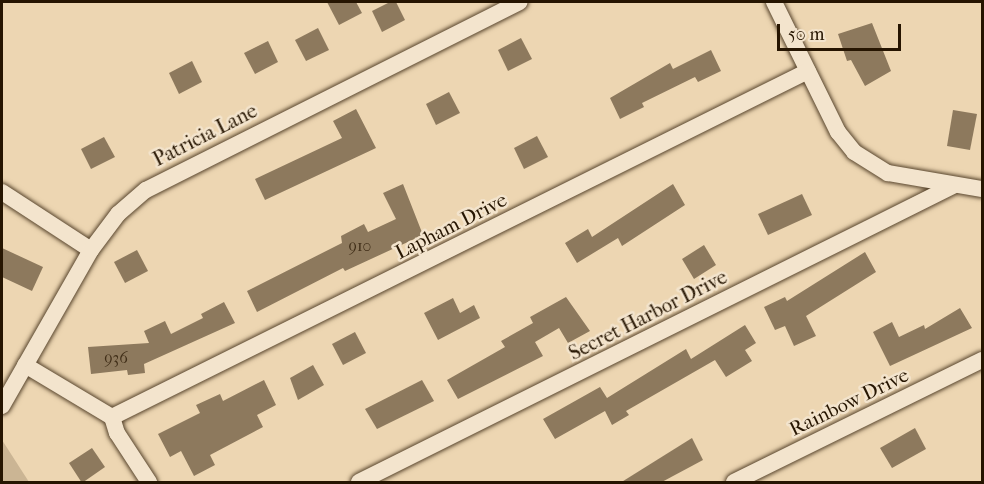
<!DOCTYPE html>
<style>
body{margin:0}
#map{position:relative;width:984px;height:484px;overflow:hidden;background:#edd6b2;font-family:"IM FELL French Canon",serif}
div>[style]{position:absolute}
.green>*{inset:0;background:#cbb594}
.building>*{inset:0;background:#8d795d}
.roads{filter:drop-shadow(0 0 2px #58452d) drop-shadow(0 0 2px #58452d)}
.minor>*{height:16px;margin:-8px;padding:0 8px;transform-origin:8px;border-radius:8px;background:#f3e4cd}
span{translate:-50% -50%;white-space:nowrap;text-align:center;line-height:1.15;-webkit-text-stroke:5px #f3e4cd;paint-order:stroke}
.number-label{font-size:16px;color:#402e18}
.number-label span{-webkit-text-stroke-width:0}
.street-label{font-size:20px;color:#261501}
.frame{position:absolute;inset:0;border:3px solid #261501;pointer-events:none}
.scale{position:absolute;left:777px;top:24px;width:124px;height:27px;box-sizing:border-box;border:3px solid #261501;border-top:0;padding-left:8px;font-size:18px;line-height:21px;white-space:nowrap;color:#261501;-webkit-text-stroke:4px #f3e4cd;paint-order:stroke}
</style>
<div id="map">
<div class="green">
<i style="clip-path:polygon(2px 440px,29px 482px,2px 482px)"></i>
</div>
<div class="building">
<i style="clip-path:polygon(327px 2px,356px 2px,362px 13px,339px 25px)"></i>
<i style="clip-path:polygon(390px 2px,396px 2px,405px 20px,382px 32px,372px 11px)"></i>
<i style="clip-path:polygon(872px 23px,891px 71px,865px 86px,851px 60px,847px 61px,838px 34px)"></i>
<i style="clip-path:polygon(318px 28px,329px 50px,306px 61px,295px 40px)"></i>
<i style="clip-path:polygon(521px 38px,532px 59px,508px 71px,498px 50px)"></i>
<i style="clip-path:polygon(268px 41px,278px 62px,255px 74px,244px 53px)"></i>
<i style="clip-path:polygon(711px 50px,721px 71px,698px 82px,695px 77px,642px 103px,644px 107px,620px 119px,610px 98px,670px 63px,673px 69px)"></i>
<i style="clip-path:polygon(192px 61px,202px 82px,179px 94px,169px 73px)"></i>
<i style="clip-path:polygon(449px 92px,460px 113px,436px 125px,426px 104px)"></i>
<i style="clip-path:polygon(356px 109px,376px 148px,265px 200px,255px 179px,342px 138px,333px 121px)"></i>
<i style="clip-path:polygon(953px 110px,977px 114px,970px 150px,947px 146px)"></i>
<i style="clip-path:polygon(537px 136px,548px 157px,524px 169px,514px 148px)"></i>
<i style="clip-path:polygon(104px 137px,115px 157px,91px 169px,81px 149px)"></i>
<i style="clip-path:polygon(403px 184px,423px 235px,345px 271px,343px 268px,257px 312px,247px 291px,342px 243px,341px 236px,364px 224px,368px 232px,396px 219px,383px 193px)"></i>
<i style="clip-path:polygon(673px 184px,685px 205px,622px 246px,618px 238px,577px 263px,565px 243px,588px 229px,592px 237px)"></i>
<i style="clip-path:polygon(802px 194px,812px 215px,768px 235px,758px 214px)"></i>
<i style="clip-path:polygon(704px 245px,716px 265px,694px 279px,682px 259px)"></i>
<i style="clip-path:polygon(2px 248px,43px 267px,32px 291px,2px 277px)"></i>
<i style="clip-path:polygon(137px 250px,148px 271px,125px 283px,114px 262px)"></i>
<i style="clip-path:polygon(865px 252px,876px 272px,806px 316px,816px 336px,794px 346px,785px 326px,775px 330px,764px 307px,785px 297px,787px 301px)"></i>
<i style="clip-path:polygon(566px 297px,590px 331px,568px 343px,559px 328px,535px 342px,543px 356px,458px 399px,447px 380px,505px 347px,501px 341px,533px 323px,530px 317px)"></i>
<i style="clip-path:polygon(453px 298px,460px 313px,474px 305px,480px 318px,438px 340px,424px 313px)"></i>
<i style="clip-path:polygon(224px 302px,235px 323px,144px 364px,145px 373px,128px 375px,127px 370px,91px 374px,88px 347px,149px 343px,144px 331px,165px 321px,171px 334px,203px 318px,201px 314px)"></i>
<i style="clip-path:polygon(960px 308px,972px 328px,890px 366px,873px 332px,892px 322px,899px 337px,924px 325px,925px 329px)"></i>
<i style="clip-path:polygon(745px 325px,756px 343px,745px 350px,752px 361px,726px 377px,715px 360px,626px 411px,629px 415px,612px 425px,605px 411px,555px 439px,543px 419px,600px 387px,607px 398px,686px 349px,691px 359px)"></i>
<i style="clip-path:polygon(355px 332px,366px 353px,343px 365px,332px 344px)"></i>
<i style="clip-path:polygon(313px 365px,324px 385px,298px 400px,290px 378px)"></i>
<i style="clip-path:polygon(264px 380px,276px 405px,257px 415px,263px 427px,210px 455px,215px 465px,194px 476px,181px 451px,170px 457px,158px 434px,200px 413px,196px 405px,220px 394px,223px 401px)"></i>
<i style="clip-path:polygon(422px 380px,434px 401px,377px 429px,365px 409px)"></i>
<i style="clip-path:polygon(915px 428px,926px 449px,892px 468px,880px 448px)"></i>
<i style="clip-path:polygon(692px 438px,703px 460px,660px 483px,620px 483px)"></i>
<i style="clip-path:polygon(92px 448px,105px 467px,82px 483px,69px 463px)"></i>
</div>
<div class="roads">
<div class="minor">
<i style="left:774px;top:2px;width:145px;rotate:63.8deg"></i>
<i style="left:838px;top:132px;width:26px;rotate:51deg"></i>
<i style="left:854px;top:152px;width:40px;rotate:32deg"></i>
<i style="left:888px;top:173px;width:95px;rotate:9.7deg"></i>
<i style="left:2px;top:192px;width:106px;rotate:33.1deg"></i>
<i style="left:25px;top:365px;width:101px;rotate:30.9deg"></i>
<i style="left:112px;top:417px;width:17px;rotate:73deg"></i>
<i style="left:117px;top:433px;width:59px;rotate:56.9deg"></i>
<i style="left:2px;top:406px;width:180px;rotate:-60.3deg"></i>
<i style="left:91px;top:250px;width:45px;rotate:-53.1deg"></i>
<i style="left:118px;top:214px;width:37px;rotate:-41deg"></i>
<i style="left:146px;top:190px;width:418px;rotate:-26.7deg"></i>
<i style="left:112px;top:417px;width:777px;rotate:-26.43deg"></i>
<i style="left:359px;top:482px;width:666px;rotate:-26.49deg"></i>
<i style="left:734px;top:482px;width:276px;rotate:-26.2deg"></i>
</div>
</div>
<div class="number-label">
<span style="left:360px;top:246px">910</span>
<span style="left:116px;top:358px">936</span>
</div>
<div class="street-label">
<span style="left:205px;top:135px;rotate:-27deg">Patricia Lane</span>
<span style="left:451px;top:226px;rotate:-27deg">Lapham Drive</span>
<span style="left:648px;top:315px;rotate:-27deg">Secret Harbor Drive</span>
<span style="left:849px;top:402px;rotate:-26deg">Rainbow Drive</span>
</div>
<div class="frame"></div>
<div class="scale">50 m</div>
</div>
